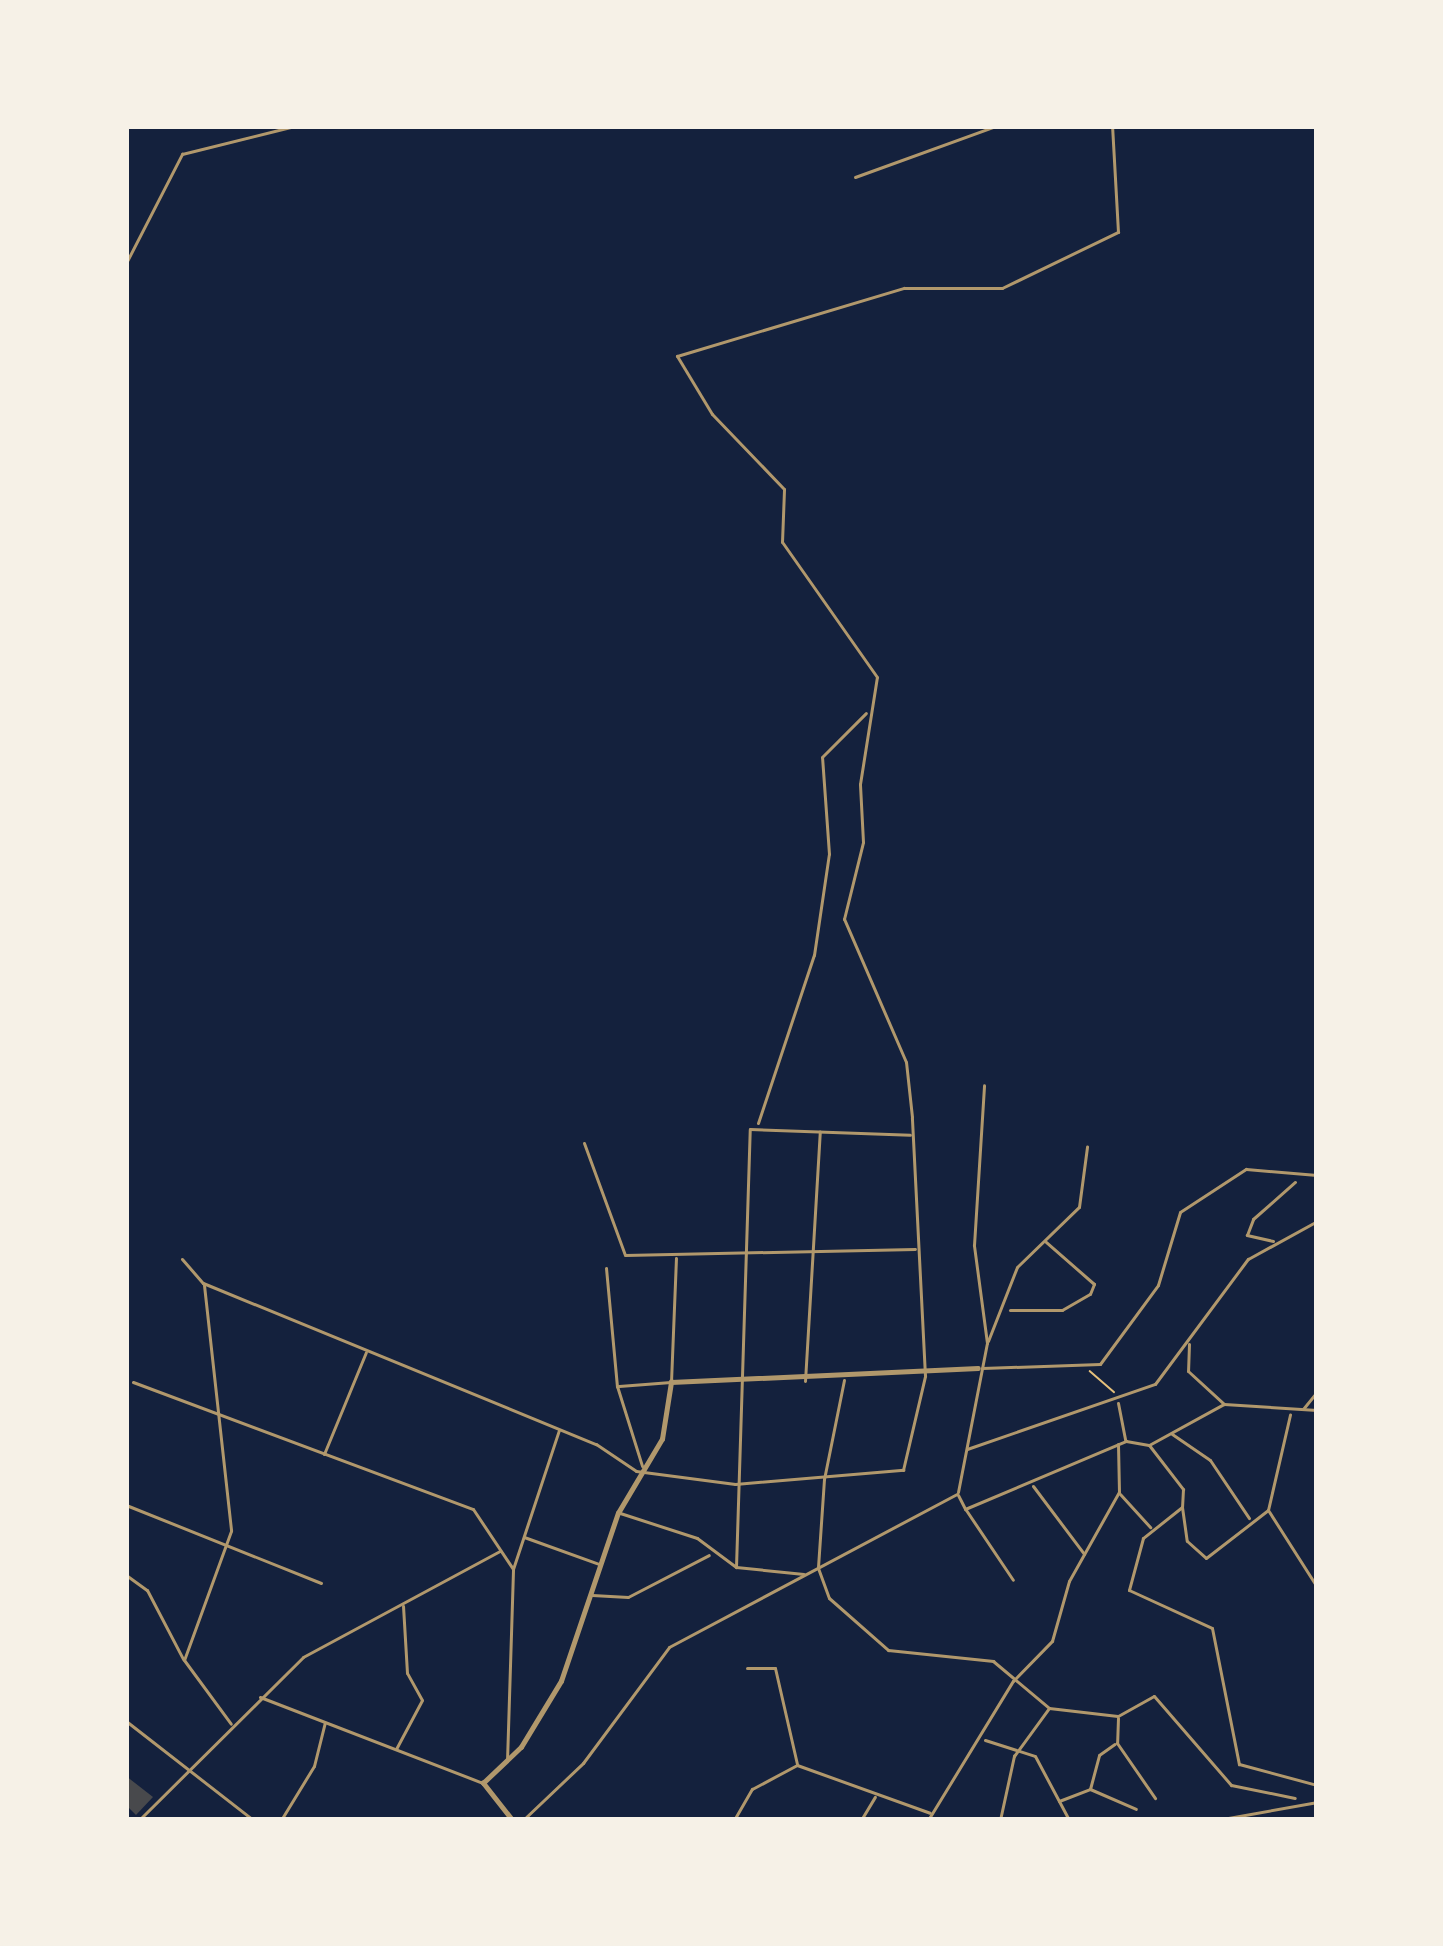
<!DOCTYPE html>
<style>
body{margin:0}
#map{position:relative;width:1443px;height:1946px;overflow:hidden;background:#14213d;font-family:"IBM Plex Sans",sans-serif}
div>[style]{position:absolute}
.building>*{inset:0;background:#48494c}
.path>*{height:1.5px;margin:-0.75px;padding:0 0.75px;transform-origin:0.75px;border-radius:0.75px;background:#e5c07b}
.minor>*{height:3px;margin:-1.5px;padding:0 1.5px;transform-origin:1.5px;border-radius:1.5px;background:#b1986c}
.tertiary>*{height:4.5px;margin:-2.25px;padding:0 2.25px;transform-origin:2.25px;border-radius:2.25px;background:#b1986c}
span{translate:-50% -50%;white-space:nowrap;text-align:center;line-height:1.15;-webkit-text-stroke:9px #f6f1e7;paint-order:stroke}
.frame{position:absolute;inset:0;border:129px solid #f6f1e7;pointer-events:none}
</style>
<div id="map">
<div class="building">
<i style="clip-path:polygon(126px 1776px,153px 1797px,136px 1815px,127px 1806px)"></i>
</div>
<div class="path">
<i style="left:1090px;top:1371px;width:32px;rotate:41deg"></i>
</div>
<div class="minor">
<i style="left:855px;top:177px;width:150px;rotate:-19.9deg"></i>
<i style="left:126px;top:263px;width:123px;rotate:-62.8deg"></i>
<i style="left:182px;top:154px;width:115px;rotate:-14deg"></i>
<i style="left:758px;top:1123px;width:177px;rotate:-71.6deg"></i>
<i style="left:814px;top:955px;width:102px;rotate:-81.6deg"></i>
<i style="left:829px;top:854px;width:97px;rotate:-94.1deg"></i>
<i style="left:822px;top:757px;width:62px;rotate:-45deg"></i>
<i style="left:584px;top:1143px;width:119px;rotate:69.9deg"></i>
<i style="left:625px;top:1255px;width:290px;rotate:-1.2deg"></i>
<i style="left:1273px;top:1241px;width:27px;rotate:-167deg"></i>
<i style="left:1247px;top:1235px;width:17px;rotate:-69deg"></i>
<i style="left:1253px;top:1219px;width:56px;rotate:-41.4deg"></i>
<i style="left:182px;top:1259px;width:32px;rotate:49deg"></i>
<i style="left:203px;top:1283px;width:425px;rotate:22.3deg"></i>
<i style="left:596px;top:1444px;width:48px;rotate:34deg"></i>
<i style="left:636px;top:1471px;width:100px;rotate:7.5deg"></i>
<i style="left:735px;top:1484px;width:169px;rotate:-4.8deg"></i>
<i style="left:903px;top:1470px;width:97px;rotate:-76.8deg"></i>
<i style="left:925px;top:1376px;width:259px;rotate:-92.9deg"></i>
<i style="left:912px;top:1117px;width:55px;rotate:-96.2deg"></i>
<i style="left:906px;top:1062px;width:156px;rotate:-113.4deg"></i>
<i style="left:844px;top:919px;width:79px;rotate:-76.1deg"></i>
<i style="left:863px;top:842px;width:58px;rotate:-93deg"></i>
<i style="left:860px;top:784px;width:108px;rotate:-81deg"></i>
<i style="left:877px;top:677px;width:165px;rotate:-125.1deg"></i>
<i style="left:782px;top:542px;width:53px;rotate:-87.8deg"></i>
<i style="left:784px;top:489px;width:104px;rotate:-133.8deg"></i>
<i style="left:712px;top:414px;width:68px;rotate:-121.1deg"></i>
<i style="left:677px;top:356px;width:237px;rotate:-16.7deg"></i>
<i style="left:904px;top:288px;width:98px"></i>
<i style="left:1002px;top:288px;width:129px;rotate:-25.8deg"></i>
<i style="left:1118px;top:232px;width:106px;rotate:-93.2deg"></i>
<i style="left:606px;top:1268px;width:119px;rotate:84.7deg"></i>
<i style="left:617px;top:1386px;width:84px;rotate:72.6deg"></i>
<i style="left:204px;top:1285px;width:247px;rotate:83.7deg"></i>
<i style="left:231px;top:1531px;width:137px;rotate:110deg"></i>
<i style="left:184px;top:1660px;width:79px;rotate:53.7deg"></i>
<i style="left:1010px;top:1310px;width:52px"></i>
<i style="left:1062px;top:1310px;width:32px;rotate:-30deg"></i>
<i style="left:1090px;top:1294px;width:11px;rotate:-68deg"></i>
<i style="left:1094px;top:1284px;width:64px;rotate:-138.8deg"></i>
<i style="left:988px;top:1341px;width:79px;rotate:-68.6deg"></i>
<i style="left:1017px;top:1267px;width:86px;rotate:-44.1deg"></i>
<i style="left:1079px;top:1207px;width:61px;rotate:-82.4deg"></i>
<i style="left:1189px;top:1344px;width:27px;rotate:92deg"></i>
<i style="left:1188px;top:1371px;width:49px;rotate:42.5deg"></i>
<i style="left:1224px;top:1404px;width:93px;rotate:3.7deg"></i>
<i style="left:982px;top:1368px;width:118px;rotate:-1.9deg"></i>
<i style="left:1100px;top:1364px;width:98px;rotate:-53.7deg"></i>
<i style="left:1158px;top:1285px;width:76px;rotate:-73.2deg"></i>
<i style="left:1180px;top:1212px;width:79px;rotate:-33.1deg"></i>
<i style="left:1246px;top:1169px;width:71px;rotate:4.8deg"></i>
<i style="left:844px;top:1380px;width:101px;rotate:101.4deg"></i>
<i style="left:824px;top:1479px;width:89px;rotate:93.9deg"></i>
<i style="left:818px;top:1568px;width:32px;rotate:70deg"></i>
<i style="left:829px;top:1598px;width:79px;rotate:41.4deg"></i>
<i style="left:888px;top:1650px;width:106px;rotate:6deg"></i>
<i style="left:993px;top:1661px;width:73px;rotate:40deg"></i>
<i style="left:805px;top:1381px;width:250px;rotate:-86.6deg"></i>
<i style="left:133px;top:1382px;width:363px;rotate:20.5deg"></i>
<i style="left:473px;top:1509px;width:72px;rotate:56.3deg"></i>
<i style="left:619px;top:1386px;width:52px;rotate:-4.4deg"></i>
<i style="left:671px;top:1382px;width:124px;rotate:-87.7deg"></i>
<i style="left:1118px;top:1403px;width:38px;rotate:79deg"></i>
<i style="left:1303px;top:1409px;width:22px;rotate:-51deg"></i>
<i style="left:1172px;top:1434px;width:46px;rotate:34.4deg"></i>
<i style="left:1210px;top:1460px;width:70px;rotate:56.1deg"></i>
<i style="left:1149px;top:1445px;width:56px;rotate:52.3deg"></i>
<i style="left:1183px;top:1489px;width:18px;rotate:93deg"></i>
<i style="left:1182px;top:1507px;width:50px;rotate:141.5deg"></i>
<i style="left:1143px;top:1538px;width:54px;rotate:105.1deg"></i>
<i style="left:1129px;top:1590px;width:91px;rotate:24.6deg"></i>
<i style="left:1212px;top:1628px;width:139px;rotate:78.8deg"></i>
<i style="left:1239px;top:1764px;width:81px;rotate:15.1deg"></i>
<i style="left:967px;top:1449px;width:199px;rotate:-19.1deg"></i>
<i style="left:1155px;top:1384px;width:156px;rotate:-53.4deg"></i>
<i style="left:1248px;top:1259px;width:79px;rotate:-28.8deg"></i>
<i style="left:324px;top:1454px;width:110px;rotate:-67.6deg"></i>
<i style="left:1033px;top:1486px;width:85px;rotate:53.1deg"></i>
<i style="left:958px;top:1492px;width:152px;rotate:-79deg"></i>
<i style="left:987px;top:1343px;width:99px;rotate:-97.6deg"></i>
<i style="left:974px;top:1245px;width:160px;rotate:-86.4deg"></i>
<i style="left:1120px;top:1494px;width:45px;rotate:47.7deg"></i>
<i style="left:958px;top:1495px;width:16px;rotate:63deg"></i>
<i style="left:965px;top:1509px;width:175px;rotate:-22.9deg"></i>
<i style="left:1126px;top:1441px;width:23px;rotate:10deg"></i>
<i style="left:1149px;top:1445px;width:85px;rotate:-28.7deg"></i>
<i style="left:126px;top:1505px;width:210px;rotate:21.8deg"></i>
<i style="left:1182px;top:1507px;width:34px;rotate:82deg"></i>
<i style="left:1187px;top:1541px;width:25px;rotate:42deg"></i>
<i style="left:1206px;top:1558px;width:78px;rotate:-37.7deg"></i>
<i style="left:1268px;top:1510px;width:98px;rotate:-77deg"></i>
<i style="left:966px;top:1510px;width:84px;rotate:56.1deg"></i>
<i style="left:1268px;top:1510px;width:91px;rotate:57.5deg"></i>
<i style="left:620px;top:1513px;width:81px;rotate:18deg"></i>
<i style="left:697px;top:1538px;width:49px;rotate:36.6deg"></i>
<i style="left:736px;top:1567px;width:68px;rotate:5.9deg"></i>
<i style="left:524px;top:1537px;width:80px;rotate:19.8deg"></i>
<i style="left:736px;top:1567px;width:438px;rotate:-88.2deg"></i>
<i style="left:750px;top:1129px;width:160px;rotate:2.1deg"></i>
<i style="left:126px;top:1575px;width:26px;rotate:36deg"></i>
<i style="left:147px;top:1590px;width:78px;rotate:62.4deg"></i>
<i style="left:592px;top:1595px;width:36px;rotate:3deg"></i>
<i style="left:628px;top:1597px;width:91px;rotate:-27.4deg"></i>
<i style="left:747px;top:1668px;width:28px"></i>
<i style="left:775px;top:1668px;width:98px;rotate:77.1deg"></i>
<i style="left:260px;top:1697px;width:239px;rotate:21.1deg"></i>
<i style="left:1118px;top:1718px;width:25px;rotate:92deg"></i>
<i style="left:1117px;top:1743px;width:67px;rotate:55.4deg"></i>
<i style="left:126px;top:1721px;width:161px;rotate:37.9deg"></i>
<i style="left:985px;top:1740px;width:52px;rotate:17.7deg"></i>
<i style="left:1035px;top:1756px;width:72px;rotate:62deg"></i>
<i style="left:396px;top:1749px;width:55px;rotate:-62deg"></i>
<i style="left:422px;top:1700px;width:31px;rotate:-119deg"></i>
<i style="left:407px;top:1673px;width:67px;rotate:-93.4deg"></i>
<i style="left:507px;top:1761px;width:192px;rotate:-88.2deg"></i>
<i style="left:513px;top:1569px;width:146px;rotate:-71.7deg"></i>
<i style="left:1090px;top:1789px;width:35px;rotate:-75deg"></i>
<i style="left:1099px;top:1755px;width:19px;rotate:-35deg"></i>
<i style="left:1059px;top:1801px;width:33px;rotate:-21deg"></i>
<i style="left:1090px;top:1789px;width:50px;rotate:23.5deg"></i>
<i style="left:139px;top:1820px;width:231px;rotate:-44.8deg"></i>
<i style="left:303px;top:1657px;width:224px;rotate:-28.3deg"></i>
<i style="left:281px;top:1820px;width:63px;rotate:-58.6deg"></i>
<i style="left:314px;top:1766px;width:45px;rotate:-76deg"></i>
<i style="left:523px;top:1820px;width:83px;rotate:-43.5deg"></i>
<i style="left:583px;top:1763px;width:144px;rotate:-53.4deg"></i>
<i style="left:669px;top:1647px;width:326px;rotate:-28deg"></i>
<i style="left:734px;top:1820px;width:36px;rotate:-60deg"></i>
<i style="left:752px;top:1789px;width:51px;rotate:-28.1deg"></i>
<i style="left:797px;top:1765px;width:141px;rotate:19.8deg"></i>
<i style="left:861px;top:1820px;width:27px;rotate:-59deg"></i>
<i style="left:928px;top:1820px;width:163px;rotate:-58.6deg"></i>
<i style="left:1013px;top:1681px;width:56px;rotate:-45.7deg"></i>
<i style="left:1052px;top:1641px;width:62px;rotate:-74.2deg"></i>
<i style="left:1069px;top:1581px;width:102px;rotate:-60.7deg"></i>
<i style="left:1119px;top:1492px;width:48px;rotate:-91.2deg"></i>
<i style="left:1000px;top:1820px;width:66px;rotate:-77.7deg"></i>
<i style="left:1014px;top:1756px;width:59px;rotate:-53.9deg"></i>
<i style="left:1049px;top:1708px;width:69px;rotate:6.6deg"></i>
<i style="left:1118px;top:1716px;width:41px;rotate:-29.1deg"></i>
<i style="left:1154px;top:1696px;width:118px;rotate:49.1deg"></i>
<i style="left:1231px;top:1785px;width:65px;rotate:11.5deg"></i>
<i style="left:1217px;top:1820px;width:102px;rotate:-10.2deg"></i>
</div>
<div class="tertiary">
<i style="left:512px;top:1820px;width:47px;rotate:-128.1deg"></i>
<i style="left:483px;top:1783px;width:52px;rotate:-43.5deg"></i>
<i style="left:521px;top:1747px;width:77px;rotate:-58.8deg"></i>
<i style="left:561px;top:1681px;width:177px;rotate:-71.3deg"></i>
<i style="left:618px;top:1513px;width:86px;rotate:-59.3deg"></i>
<i style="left:662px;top:1439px;width:58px;rotate:-81deg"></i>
<i style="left:671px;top:1382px;width:307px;rotate:-2.6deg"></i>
</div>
<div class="frame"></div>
</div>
